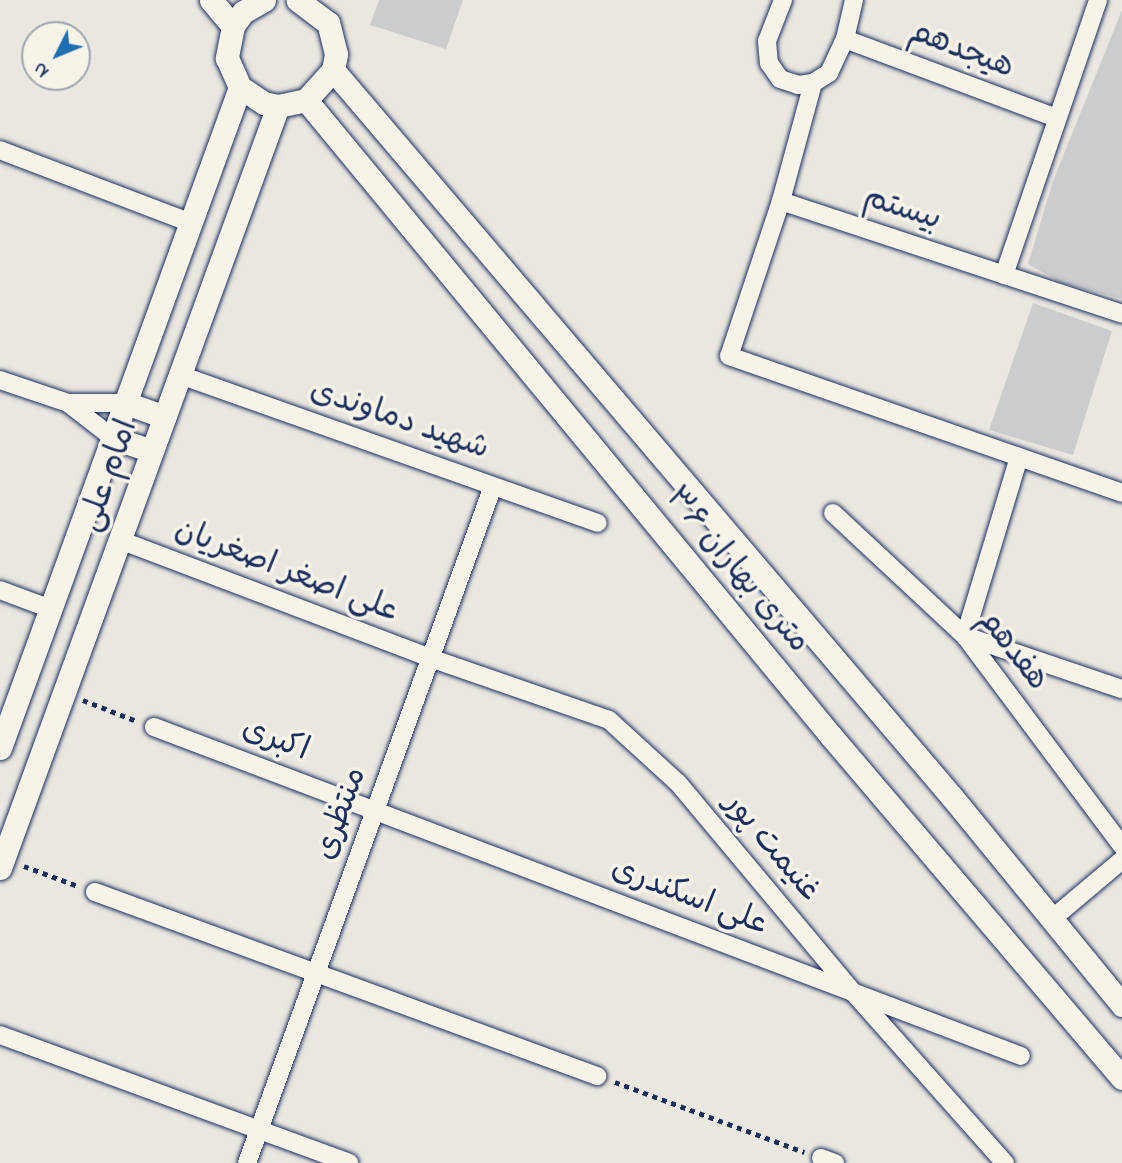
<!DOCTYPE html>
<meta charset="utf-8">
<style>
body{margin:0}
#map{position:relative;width:1122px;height:1163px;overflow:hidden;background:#eae7e0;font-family:"Indie Flower","Playpen Sans Arabic",sans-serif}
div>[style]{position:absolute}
.green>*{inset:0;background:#cbcccd}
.path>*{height:4.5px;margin-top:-2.25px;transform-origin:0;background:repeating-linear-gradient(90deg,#1b2f5e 0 5px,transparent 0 10px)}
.roads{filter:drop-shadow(0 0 2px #1b2f5e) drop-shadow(0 0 2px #1b2f5e)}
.minor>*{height:18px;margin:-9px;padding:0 9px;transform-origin:9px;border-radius:9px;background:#f7f3e8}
.tertiary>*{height:23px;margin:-11.5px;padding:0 11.5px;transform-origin:11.5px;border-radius:11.5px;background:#f7f3e8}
span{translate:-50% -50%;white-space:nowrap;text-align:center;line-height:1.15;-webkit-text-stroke:7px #f7f3e8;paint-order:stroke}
.street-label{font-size:32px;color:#1b2f5e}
.north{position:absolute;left:21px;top:21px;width:70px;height:70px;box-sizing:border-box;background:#f7f3e8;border:2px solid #9fa5b1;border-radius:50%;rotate:227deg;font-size:19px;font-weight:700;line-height:28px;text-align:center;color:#1b2f5e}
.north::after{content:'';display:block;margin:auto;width:24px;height:32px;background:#1f6fb2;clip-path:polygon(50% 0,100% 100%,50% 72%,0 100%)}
</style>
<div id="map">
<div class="green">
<i style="clip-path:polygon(379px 0,463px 0,446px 49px,370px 25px)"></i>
<i style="clip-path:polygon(1122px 10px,1122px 299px,1061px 283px,1028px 264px,1053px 181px)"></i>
<i style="clip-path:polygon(1033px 303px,1112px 331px,1073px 455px,989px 430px)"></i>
</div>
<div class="path">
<i style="left:83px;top:700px;width:58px;rotate:21.3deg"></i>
<i style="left:24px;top:866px;width:58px;rotate:20.3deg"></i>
<i style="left:615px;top:1082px;width:202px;rotate:20.3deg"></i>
</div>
<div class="roads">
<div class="minor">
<i style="left:783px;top:0;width:44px;rotate:111.3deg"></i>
<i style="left:767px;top:41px;width:22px;rotate:85deg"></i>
<i style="left:769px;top:63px;width:19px;rotate:55deg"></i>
<i style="left:780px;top:79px;width:19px;rotate:18deg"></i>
<i style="left:798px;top:85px;width:15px;rotate:-8deg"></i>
<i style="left:813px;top:83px;width:19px;rotate:-32deg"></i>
<i style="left:829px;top:73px;width:38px;rotate:-65deg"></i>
<i style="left:845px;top:39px;width:40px;rotate:-77deg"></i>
<i style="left:845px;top:39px;width:225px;rotate:20.5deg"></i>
<i style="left:813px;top:83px;width:122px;rotate:105.2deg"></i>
<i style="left:781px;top:201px;width:163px;rotate:108.5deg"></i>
<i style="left:729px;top:356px;width:416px;rotate:19.2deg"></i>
<i style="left:0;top:150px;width:204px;rotate:20.9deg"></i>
<i style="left:781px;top:201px;width:359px;rotate:18.3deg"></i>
<i style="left:1004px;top:275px;width:291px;rotate:-71.1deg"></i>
<i style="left:180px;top:375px;width:443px;rotate:19.5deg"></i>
<i style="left:0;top:380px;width:72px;rotate:18.7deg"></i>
<i style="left:68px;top:403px;width:57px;rotate:37.9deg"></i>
<i style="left:68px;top:403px;width:58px"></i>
<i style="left:1019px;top:457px;width:187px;rotate:106.8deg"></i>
<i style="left:965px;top:636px;width:166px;rotate:18.7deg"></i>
<i style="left:833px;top:513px;width:180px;rotate:43deg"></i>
<i style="left:965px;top:636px;width:262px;rotate:53.2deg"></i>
<i style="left:120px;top:540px;width:332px;rotate:20.8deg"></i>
<i style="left:430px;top:658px;width:189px;rotate:19.1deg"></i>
<i style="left:609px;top:720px;width:93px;rotate:42.4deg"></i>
<i style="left:678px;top:783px;width:273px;rotate:50.1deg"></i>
<i style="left:853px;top:992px;width:229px;rotate:48.4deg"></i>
<i style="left:0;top:590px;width:54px;rotate:20.4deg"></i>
<i style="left:154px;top:727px;width:927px;rotate:20.78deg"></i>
<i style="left:95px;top:892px;width:535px;rotate:20.13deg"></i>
<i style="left:1052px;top:919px;width:92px;rotate:-40.1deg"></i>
<i style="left:0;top:1035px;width:372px;rotate:20.1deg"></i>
<i style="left:821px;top:1158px;width:15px;rotate:20deg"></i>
<i style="left:247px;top:1163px;width:720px;rotate:-70.03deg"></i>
</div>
<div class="tertiary">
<i style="left:211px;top:0;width:34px;rotate:50deg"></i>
<i style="left:264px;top:0;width:24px;rotate:150deg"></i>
<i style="left:243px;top:12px;width:17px;rotate:126deg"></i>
<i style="left:233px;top:26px;width:33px;rotate:101deg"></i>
<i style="left:227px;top:58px;width:32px;rotate:66deg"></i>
<i style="left:240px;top:87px;width:29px;rotate:34deg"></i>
<i style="left:264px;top:103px;width:14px;rotate:12deg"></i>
<i style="left:278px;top:106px;width:29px;rotate:-12deg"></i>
<i style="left:306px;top:100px;width:40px;rotate:-48deg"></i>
<i style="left:333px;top:70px;width:16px;rotate:-79deg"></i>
<i style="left:336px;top:54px;width:32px;rotate:-104deg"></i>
<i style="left:328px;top:23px;width:38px;rotate:-143deg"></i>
<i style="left:333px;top:70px;width:955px;rotate:49.59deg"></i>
<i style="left:952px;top:797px;width:269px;rotate:50.7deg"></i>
<i style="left:306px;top:100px;width:825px;rotate:50.46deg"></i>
<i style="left:831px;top:736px;width:449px;rotate:49.6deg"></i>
<i style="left:126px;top:403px;width:41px;rotate:19.7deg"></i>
<i style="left:113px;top:438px;width:41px;rotate:18.4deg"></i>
<i style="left:0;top:748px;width:703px;rotate:-70.04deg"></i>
<i style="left:0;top:868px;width:811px;rotate:-69.96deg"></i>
</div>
</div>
<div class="street-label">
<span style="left:961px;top:51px;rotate:21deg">هیجدهم</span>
<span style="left:902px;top:210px;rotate:18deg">بیستم</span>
<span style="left:399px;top:421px;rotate:19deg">شهید دماوندی</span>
<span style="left:110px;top:476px;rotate:-70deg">امام علی</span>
<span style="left:736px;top:571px;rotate:50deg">۳۶ متری بهاران</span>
<span style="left:286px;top:572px;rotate:21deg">علی اصغر اصغریان</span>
<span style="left:1012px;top:651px;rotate:52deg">هفدهم</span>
<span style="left:275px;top:741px;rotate:21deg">اکبری</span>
<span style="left:342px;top:814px;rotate:-70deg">منتظری</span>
<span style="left:771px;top:848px;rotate:50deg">غنیمت پور</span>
<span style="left:689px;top:898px;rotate:21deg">علی اسکندری</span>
</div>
<div class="north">N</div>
</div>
